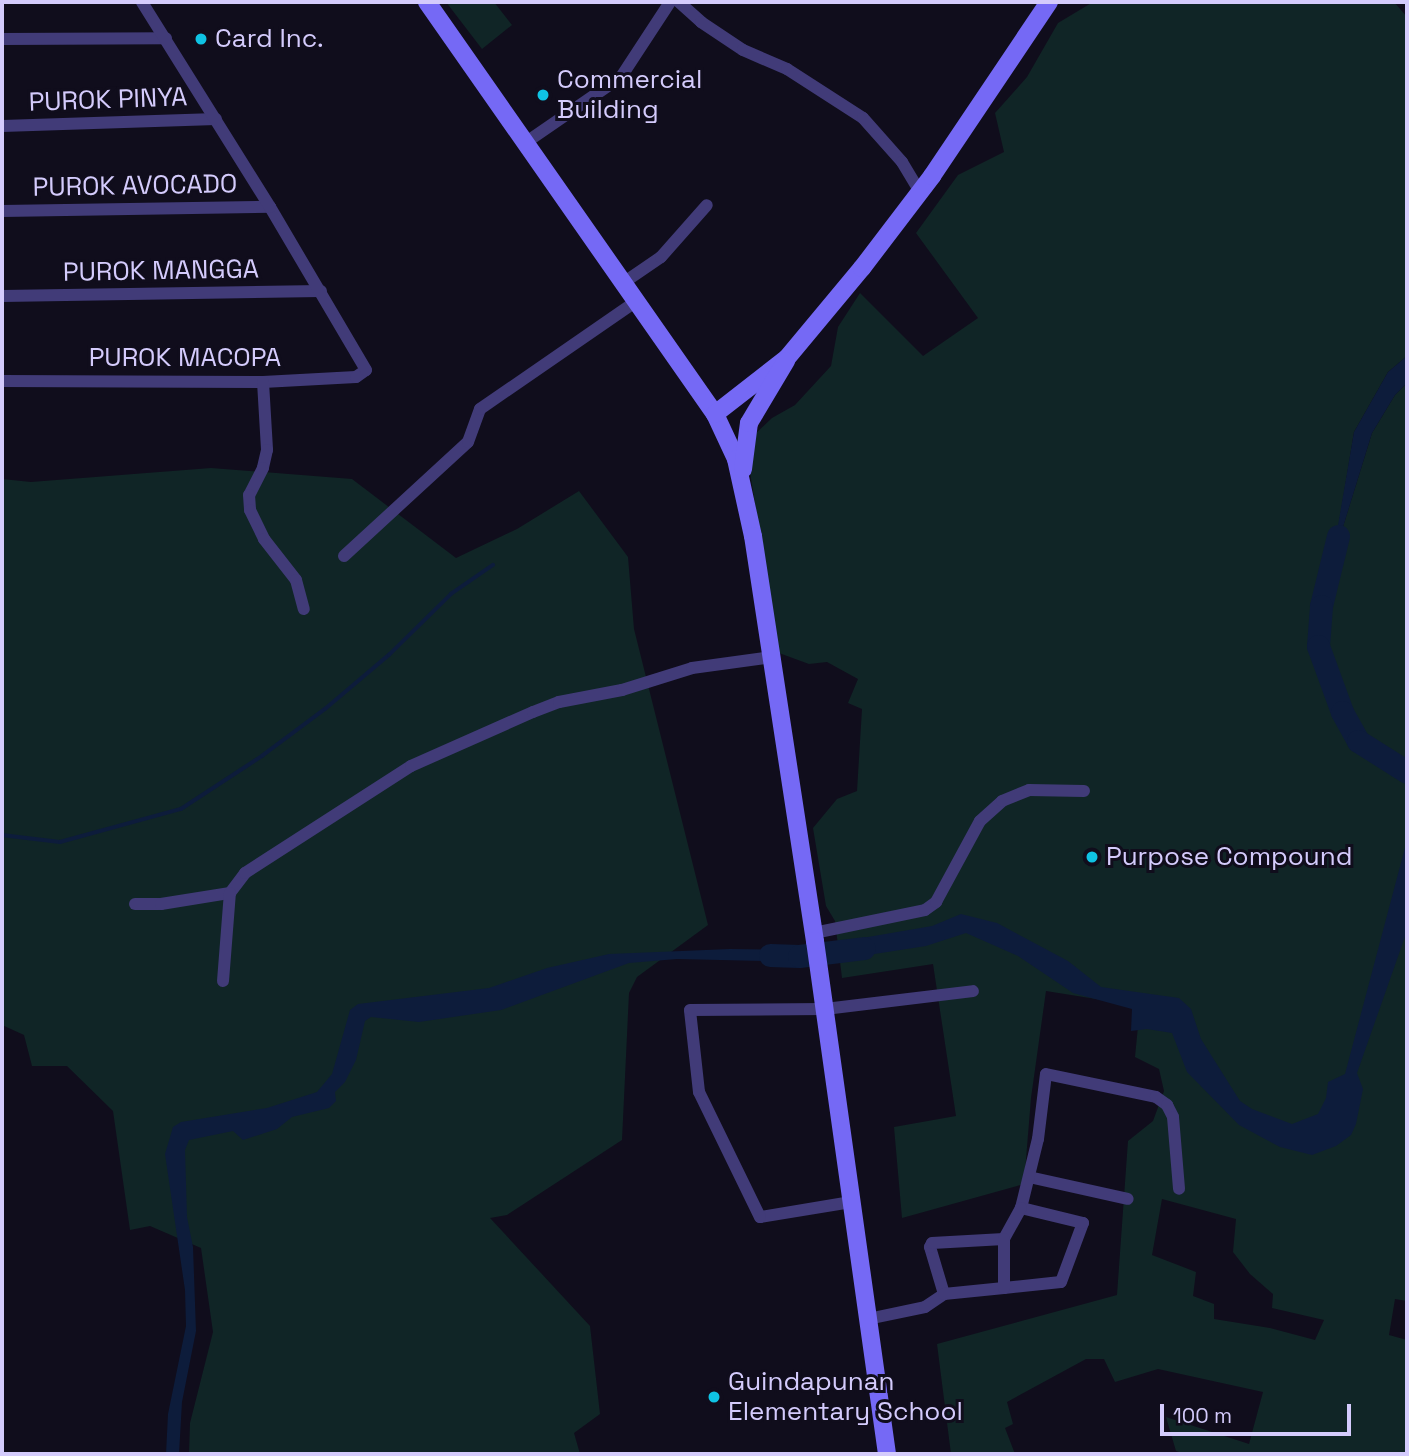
<!DOCTYPE html>
<style>
body{margin:0}
#map{position:relative;width:1409px;height:1456px;overflow:hidden;background:#100d1c;font-family:"Space Grotesk",sans-serif}
div>[style]{position:absolute}
.green>*{inset:0;background:#102526}
.water>*{inset:0;background:#0d1c3b}
.stream>*{height:3.5px;margin:-1.75px;padding:0 1.75px;transform-origin:1.75px;border-radius:1.75px;background:#0d1c3b}
.river>*{height:23px;margin:-11.5px;padding:0 11.5px;transform-origin:11.5px;border-radius:11.5px;background:#0d1c3b}
.street>*{height:12px;margin:-6px;padding:0 6px;transform-origin:6px;border-radius:6px;background:#413b78}
.secondary>*{height:18px;margin:-9px;padding:0 9px;transform-origin:9px;border-radius:9px;background:#7569f5}
.dots>*{width:19px;height:19px;translate:-50% -50%;box-sizing:border-box;border:4px solid #100d1c;border-radius:50%}
span{translate:-50% -50%;white-space:nowrap;text-align:center;line-height:1.15;-webkit-text-stroke:6px #100d1c;paint-order:stroke}
.poi-label{font-size:26px;color:#d4cbfc}
.left{translate:0 -50%;text-align:left}
.street-label{font-size:26px;color:#d4cbfc}
.frame{position:absolute;inset:0;border:4px solid #d4cbfc;pointer-events:none}
.scale{position:absolute;left:1160px;top:1404px;width:191px;height:32px;box-sizing:border-box;border:4px solid #d4cbfc;border-top:0;padding-left:9px;font-size:21px;line-height:24px;white-space:nowrap;color:#d4cbfc;-webkit-text-stroke:5px #100d1c;paint-order:stroke}
</style>
<div id="map">
<div class="green">
<i style="clip-path:polygon(446px 2px,494px 2px,512px 25px,482px 49px)"></i>
<i style="clip-path:polygon(evenodd,1093px 2px,1394px 2px,1407px 17px,1407px 356px,1388px 372px,1354px 432px,1333px 559px,1372px 433px,1395px 395px,1407px 383px,1407px 1301px,1395px 1299px,1389px 1335px,1407px 1340px,1407px 1454px,1185px 1454px,1176px 1451px,1166px 1417px,1249px 1444px,1263px 1392px,1158px 1369px,1115px 1382px,1104px 1359px,1086px 1359px,1007px 1402px,1013px 1424px,1005px 1428px,1015px 1454px,951px 1454px,937px 1344px,1117px 1295px,1128px 1141px,1153px 1121px,1164px 1091px,1159px 1069px,1135px 1057px,1140px 1006px,1046px 991px,1031px 1098px,1024px 1184px,902px 1218px,894px 1127px,956px 1116px,933px 964px,842px 978px,835px 921px,826px 906px,813px 828px,837px 799px,857px 791px,862px 709px,848px 703px,858px 679px,827px 662px,809px 664px,779px 653px,748px 460px,753px 436px,772px 418px,795px 405px,831px 366px,838px 327px,860px 293px,923px 356px,978px 318px,916px 233px,958px 175px,1004px 152px,995px 113px,1027px 77px,1058px 23px,1093px 2px,1162px 1199px,1236px 1219px,1233px 1252px,1250px 1274px,1273px 1294px,1272px 1308px,1324px 1320px,1315px 1340px,1270px 1328px,1214px 1319px,1214px 1304px,1193px 1296px,1196px 1272px,1152px 1255px,1162px 1199px)"></i>
<i style="clip-path:polygon(211px 468px,352px 479px,456px 558px,517px 529px,579px 491px,628px 557px,634px 629px,708px 925px,637px 977px,629px 993px,622px 1140px,507px 1215px,490px 1218px,590px 1326px,600px 1414px,574px 1433px,580px 1454px,189px 1454px,190px 1423px,213px 1332px,201px 1248px,150px 1226px,130px 1230px,113px 1111px,67px 1066px,32px 1066px,24px 1035px,2px 1025px,2px 479px,31px 482px)"></i>
</div>
<div class="water">
<i style="clip-path:polygon(1407px 356px,1407px 383px,1395px 395px,1372px 433px,1331px 566px,1354px 432px,1388px 372px)"></i>
<i style="clip-path:polygon(1407px 840px,1407px 931px,1357px 1073px,1363px 1089px,1356px 1124px,1351px 1135px,1336px 1146px,1312px 1155px,1280px 1147px,1239px 1125px,1187px 1072px,1172px 1033px,1147px 1029px,1131px 1031px,1132px 1009px,1073px 993px,1018px 956px,966px 933px,926px 946px,836px 960px,833px 943px,932px 926px,961px 914px,997px 923px,1068px 961px,1101px 987px,1179px 998px,1191px 1009px,1201px 1039px,1240px 1101px,1252px 1109px,1292px 1124px,1318px 1114px,1326px 1098px,1328px 1082px,1345px 1074px)"></i>
<i style="clip-path:polygon(730px 949px,798px 950px,800px 962px,677px 959px,629px 963px,501px 1010px,419px 1022px,371px 1017px,365px 1021px,356px 1060px,345px 1082px,335px 1092px,336px 1101px,329px 1108px,292px 1117px,277px 1129px,243px 1140px,233px 1131px,189px 1140px,185px 1150px,187px 1217px,193px 1247px,196px 1331px,182px 1402px,179px 1454px,166px 1454px,168px 1414px,186px 1326px,185px 1290px,165px 1154px,173px 1127px,181px 1122px,267px 1108px,317px 1092px,332px 1074px,350px 1010px,358px 1004px,489px 988px,547px 968px,609px 954px)"></i>
</div>
<div class="stream">
<i style="left:2px;top:835px;width:58px;rotate:6.9deg"></i>
<i style="left:60px;top:842px;width:125px;rotate:-15.3deg"></i>
<i style="left:181px;top:809px;width:97px;rotate:-33.2deg"></i>
<i style="left:262px;top:756px;width:79px;rotate:-36.7deg"></i>
<i style="left:325px;top:709px;width:84px;rotate:-40.2deg"></i>
<i style="left:389px;top:655px;width:87px;rotate:-44.5deg"></i>
<i style="left:451px;top:594px;width:51px;rotate:-34.6deg"></i>
</div>
<div class="river">
<i style="left:1338px;top:536px;width:72px;rotate:103.7deg"></i>
<i style="left:1321px;top:606px;width:40px;rotate:94.3deg"></i>
<i style="left:1318px;top:646px;width:70px;rotate:70deg"></i>
<i style="left:1342px;top:712px;width:33px;rotate:61deg"></i>
<i style="left:1358px;top:741px;width:58px;rotate:32.3deg"></i>
<i style="left:770px;top:955px;width:29px;rotate:2deg"></i>
<i style="left:799px;top:956px;width:65px;rotate:-7deg"></i>
</div>
<div class="street">
<i style="left:679px;top:2px;width:30px;rotate:42deg"></i>
<i style="left:701px;top:22px;width:50px;rotate:33.7deg"></i>
<i style="left:743px;top:50px;width:48px;rotate:23.4deg"></i>
<i style="left:787px;top:69px;width:90px;rotate:32.8deg"></i>
<i style="left:863px;top:118px;width:59px;rotate:48.4deg"></i>
<i style="left:902px;top:162px;width:35px;rotate:59deg"></i>
<i style="left:2px;top:39px;width:164px;rotate:-0.3deg"></i>
<i style="left:2px;top:126px;width:214px;rotate:-1.9deg"></i>
<i style="left:525px;top:143px;width:116px;rotate:-34.5deg"></i>
<i style="left:621px;top:77px;width:90px;rotate:-56.8deg"></i>
<i style="left:2px;top:211px;width:268px;rotate:-0.9deg"></i>
<i style="left:623px;top:283px;width:46px;rotate:-34.4deg"></i>
<i style="left:661px;top:257px;width:69px;rotate:-48.5deg"></i>
<i style="left:2px;top:296px;width:319px;rotate:-0.9deg"></i>
<i style="left:2px;top:381px;width:261px;rotate:0.2deg"></i>
<i style="left:263px;top:382px;width:93px;rotate:-3.1deg"></i>
<i style="left:356px;top:377px;width:12px;rotate:-35deg"></i>
<i style="left:366px;top:370px;width:189px;rotate:-120.5deg"></i>
<i style="left:270px;top:207px;width:242px;rotate:-122deg"></i>
<i style="left:263px;top:382px;width:68px;rotate:86.6deg"></i>
<i style="left:267px;top:450px;width:18px;rotate:103deg"></i>
<i style="left:263px;top:468px;width:30px;rotate:117deg"></i>
<i style="left:249px;top:495px;width:15px;rotate:86deg"></i>
<i style="left:250px;top:510px;width:32px;rotate:64deg"></i>
<i style="left:264px;top:539px;width:52px;rotate:52deg"></i>
<i style="left:296px;top:580px;width:30px;rotate:75deg"></i>
<i style="left:344px;top:556px;width:168px;rotate:-42.6deg"></i>
<i style="left:468px;top:442px;width:35px;rotate:-70deg"></i>
<i style="left:480px;top:409px;width:188px;rotate:-34.6deg"></i>
<i style="left:135px;top:904px;width:26px"></i>
<i style="left:161px;top:904px;width:70px;rotate:-9.1deg"></i>
<i style="left:230px;top:893px;width:25px;rotate:-53deg"></i>
<i style="left:245px;top:873px;width:197px;rotate:-32.8deg"></i>
<i style="left:411px;top:766px;width:133px;rotate:-23.9deg"></i>
<i style="left:533px;top:712px;width:28px;rotate:-21deg"></i>
<i style="left:559px;top:702px;width:64px;rotate:-10.8deg"></i>
<i style="left:622px;top:690px;width:73px;rotate:-17.4deg"></i>
<i style="left:692px;top:668px;width:81px;rotate:-7.8deg"></i>
<i style="left:814px;top:933px;width:113px;rotate:-11.7deg"></i>
<i style="left:925px;top:910px;width:14px;rotate:-36deg"></i>
<i style="left:936px;top:902px;width:92px;rotate:-61.5deg"></i>
<i style="left:980px;top:821px;width:30px;rotate:-42deg"></i>
<i style="left:1002px;top:801px;width:29px;rotate:-22deg"></i>
<i style="left:1029px;top:790px;width:55px;rotate:1deg"></i>
<i style="left:223px;top:981px;width:88px;rotate:-85.5deg"></i>
<i style="left:1029px;top:1177px;width:101px;rotate:12.5deg"></i>
<i style="left:851px;top:1202px;width:92px;rotate:170.6deg"></i>
<i style="left:760px;top:1217px;width:139px;rotate:-116deg"></i>
<i style="left:699px;top:1092px;width:82px;rotate:-96.3deg"></i>
<i style="left:690px;top:1010px;width:135px;rotate:-0.4deg"></i>
<i style="left:825px;top:1009px;width:149px;rotate:-6.9deg"></i>
<i style="left:1021px;top:1208px;width:71px;rotate:-76.2deg"></i>
<i style="left:1038px;top:1139px;width:65px;rotate:-83deg"></i>
<i style="left:1046px;top:1074px;width:112px;rotate:11.8deg"></i>
<i style="left:1156px;top:1097px;width:14px;rotate:36deg"></i>
<i style="left:1167px;top:1105px;width:13px;rotate:63deg"></i>
<i style="left:1173px;top:1117px;width:72px;rotate:85.2deg"></i>
<i style="left:944px;top:1294px;width:49px;rotate:-106.6deg"></i>
<i style="left:930px;top:1247px;width:4px;rotate:-63deg"></i>
<i style="left:932px;top:1243px;width:72px;rotate:-3.2deg"></i>
<i style="left:868px;top:1319px;width:58px;rotate:-11.9deg"></i>
<i style="left:925px;top:1307px;width:23px;rotate:-34deg"></i>
<i style="left:944px;top:1294px;width:60px;rotate:-5.7deg"></i>
<i style="left:1004px;top:1288px;width:57px;rotate:-6deg"></i>
<i style="left:1061px;top:1282px;width:63px;rotate:-69.6deg"></i>
<i style="left:1083px;top:1223px;width:64px;rotate:-166.4deg"></i>
<i style="left:1021px;top:1208px;width:35px;rotate:119deg"></i>
<i style="left:1004px;top:1239px;width:49px;rotate:90deg"></i>
</div>
<div class="secondary">
<i style="left:427px;top:2px;width:503px;rotate:55.05deg"></i>
<i style="left:715px;top:414px;width:50px;rotate:65deg"></i>
<i style="left:736px;top:459px;width:79px;rotate:77.6deg"></i>
<i style="left:753px;top:536px;width:410px;rotate:81.3deg"></i>
<i style="left:815px;top:941px;width:518px;rotate:82.01deg"></i>
<i style="left:715px;top:414px;width:91px;rotate:-37.9deg"></i>
<i style="left:787px;top:358px;width:117px;rotate:-50.2deg"></i>
<i style="left:862px;top:268px;width:116px;rotate:-52.7deg"></i>
<i style="left:932px;top:176px;width:210px;rotate:-56.1deg"></i>
<i style="left:743px;top:469px;width:46px;rotate:-82.6deg"></i>
<i style="left:749px;top:423px;width:72px;rotate:-59.2deg"></i>
</div>
<div class="dots">
<i style="left:201px;top:39px;background:#0fc3e4"></i>
<i style="left:543px;top:95px;background:#0fc3e4"></i>
<i style="left:1092px;top:857px;background:#0fc3e4"></i>
<i style="left:714px;top:1397px;background:#0fc3e4"></i>
</div>
<div class="poi-label">
<span class="left" style="left:215px;top:39px">Card Inc.</span>
<span class="left" style="left:557px;top:95px">Commercial<br>Building</span>
<span class="left" style="left:1106px;top:857px">Purpose Compound</span>
<span class="left" style="left:728px;top:1397px">Guindapunan<br>Elementary School</span>
</div>
<div class="street-label">
<span style="left:108px;top:100px;rotate:-2deg">PUROK PINYA</span>
<span style="left:135px;top:186px;rotate:-1deg">PUROK AVOCADO</span>
<span style="left:161px;top:271px;rotate:-1deg">PUROK MANGGA</span>
<span style="left:185px;top:358px">PUROK MACOPA</span>
</div>
<div class="frame"></div>
<div class="scale">100 m</div>
</div>
